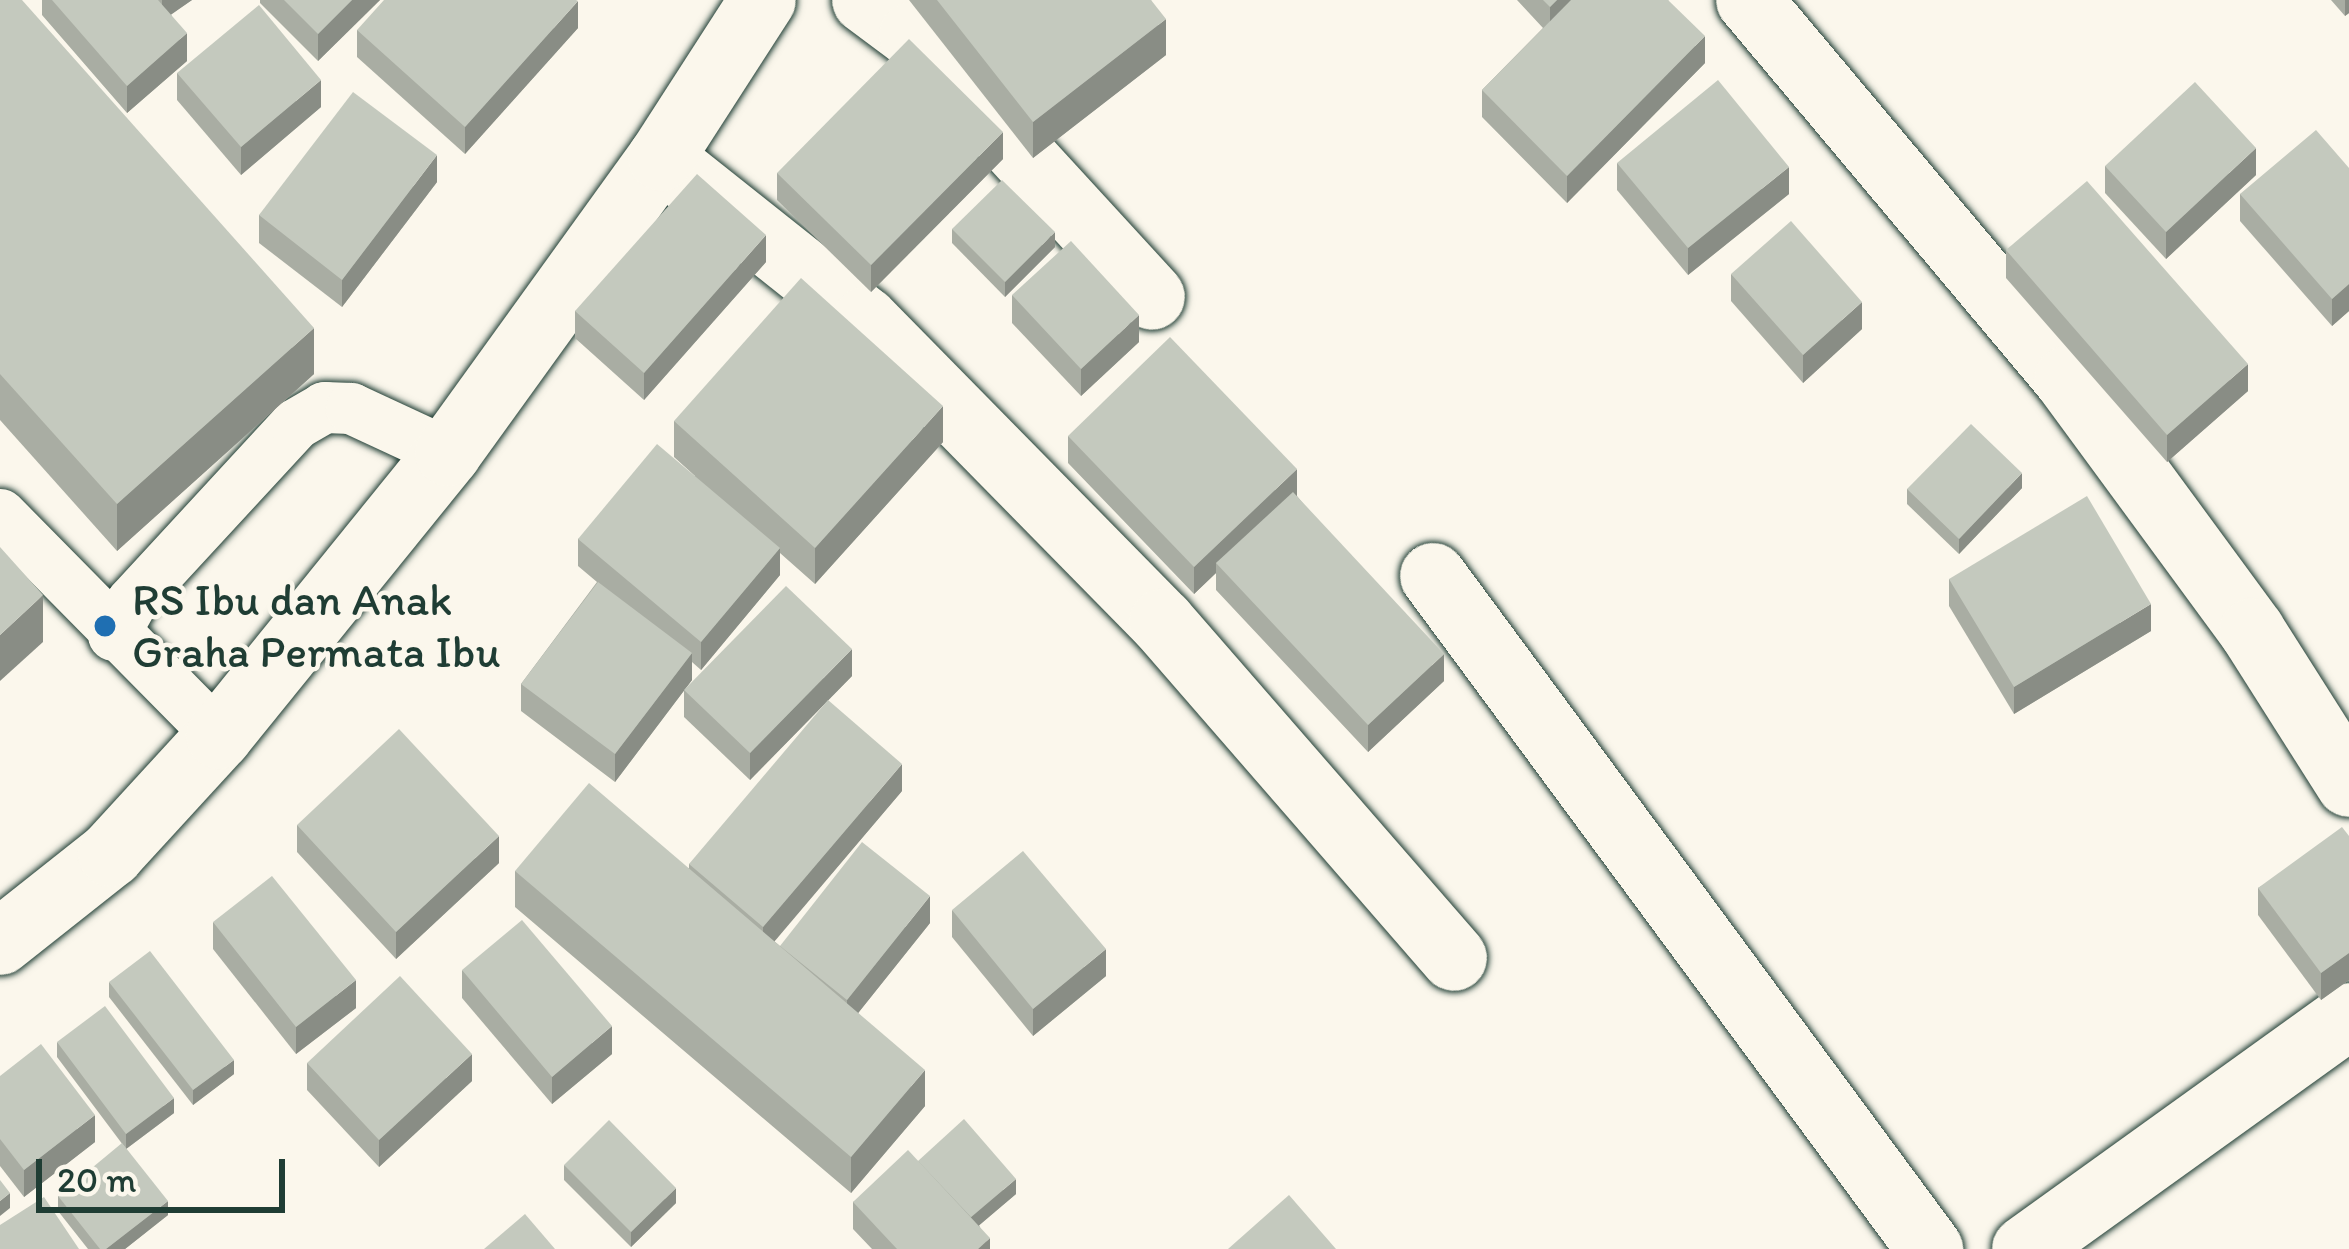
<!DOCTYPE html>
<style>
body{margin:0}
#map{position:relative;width:2349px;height:1249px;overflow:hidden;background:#fbf7ec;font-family:Itim,sans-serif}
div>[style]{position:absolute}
.roads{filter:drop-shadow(0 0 3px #1f3d34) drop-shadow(0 0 3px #1f3d34)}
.lane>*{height:51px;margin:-25.5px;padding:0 25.5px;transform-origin:25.5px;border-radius:25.5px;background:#fbf7ec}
.street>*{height:66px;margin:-33px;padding:0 33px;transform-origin:33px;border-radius:33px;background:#fbf7ec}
.secondary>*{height:66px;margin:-33px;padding:0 33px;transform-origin:33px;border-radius:33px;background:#fbf7ec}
.wall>*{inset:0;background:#a9ada3}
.shaded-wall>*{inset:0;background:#898d85}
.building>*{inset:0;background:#c4c9be}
.dots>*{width:33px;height:33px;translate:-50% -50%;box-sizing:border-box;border:6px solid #fbf7ec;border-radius:50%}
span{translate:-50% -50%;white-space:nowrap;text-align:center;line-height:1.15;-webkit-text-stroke:9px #fbf7ec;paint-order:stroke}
.poi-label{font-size:45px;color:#1f3d34}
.left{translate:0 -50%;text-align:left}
.scale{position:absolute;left:36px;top:1159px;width:249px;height:54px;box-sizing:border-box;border:6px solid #1f3d34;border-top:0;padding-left:15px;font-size:36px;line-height:42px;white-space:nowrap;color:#1f3d34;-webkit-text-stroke:9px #fbf7ec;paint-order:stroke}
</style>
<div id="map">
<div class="roads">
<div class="lane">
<i style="left:0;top:514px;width:312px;rotate:45.4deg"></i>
<i style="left:113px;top:635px;width:38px;rotate:-61deg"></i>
<i style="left:131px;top:602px;width:242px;rotate:-47.3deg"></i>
<i style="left:295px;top:424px;width:34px;rotate:-30deg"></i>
<i style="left:324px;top:407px;width:27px;rotate:2deg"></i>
<i style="left:351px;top:408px;width:107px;rotate:24.9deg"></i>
</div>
<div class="street">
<i style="left:865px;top:0;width:59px;rotate:36.7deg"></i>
<i style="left:912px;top:35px;width:355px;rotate:47.5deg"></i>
<i style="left:1749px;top:0;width:495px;rotate:50deg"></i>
<i style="left:2067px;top:379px;width:313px;rotate:53.7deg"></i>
<i style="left:2252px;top:631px;width:181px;rotate:57.6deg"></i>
<i style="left:661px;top:158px;width:260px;rotate:38.5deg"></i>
<i style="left:865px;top:320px;width:424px;rotate:45.5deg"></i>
<i style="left:1162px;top:622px;width:445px;rotate:49deg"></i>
<i style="left:1433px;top:576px;width:837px;rotate:53.55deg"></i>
<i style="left:2025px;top:1249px;width:399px;rotate:-35.7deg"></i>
</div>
<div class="secondary">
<i style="left:0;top:942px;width:142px;rotate:-38.4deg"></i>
<i style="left:111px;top:854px;width:160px;rotate:-47.5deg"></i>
<i style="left:219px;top:736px;width:364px;rotate:-51deg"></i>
<i style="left:448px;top:453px;width:364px;rotate:-54.2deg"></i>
<i style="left:661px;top:158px;width:188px;rotate:-57.2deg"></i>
</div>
</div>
<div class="wall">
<i style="clip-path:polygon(0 0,314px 374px,117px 551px,0 420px)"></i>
<i style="clip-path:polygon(42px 0,192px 0,171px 14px,187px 61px,127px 113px,42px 15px)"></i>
<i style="clip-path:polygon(260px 0,380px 0,318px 61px,260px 3px)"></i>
<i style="clip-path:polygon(909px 0,1151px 0,1166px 55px,1033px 158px)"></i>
<i style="clip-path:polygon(1517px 0,1668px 0,1705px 63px,1567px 203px,1482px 117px,1482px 90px,1543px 28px)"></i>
<i style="clip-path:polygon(2331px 0,2349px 0,2349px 13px,2345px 16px)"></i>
<i style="clip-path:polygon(578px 28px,465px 154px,357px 57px,357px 30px)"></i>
<i style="clip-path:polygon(177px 73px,321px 107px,241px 175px,177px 100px)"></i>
<i style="clip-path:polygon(1003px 159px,871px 292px,777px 200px,777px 173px)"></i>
<i style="clip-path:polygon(1617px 163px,1789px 194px,1688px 275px,1617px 190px)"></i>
<i style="clip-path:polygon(2105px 166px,2256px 175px,2166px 259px,2105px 193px)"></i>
<i style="clip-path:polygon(2349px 168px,2349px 311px,2332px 326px,2240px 221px,2240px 194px)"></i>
<i style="clip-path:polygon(437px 182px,342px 307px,259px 243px,259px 215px)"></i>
<i style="clip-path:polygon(952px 229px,1055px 247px,1005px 297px,952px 243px)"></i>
<i style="clip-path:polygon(2006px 250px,2248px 391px,2167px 462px,2006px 278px)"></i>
<i style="clip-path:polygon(766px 262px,644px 400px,575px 338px,575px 311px)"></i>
<i style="clip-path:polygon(1731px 274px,1862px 329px,1803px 383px,1731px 301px)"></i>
<i style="clip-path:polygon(1012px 295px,1139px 342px,1081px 396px,1012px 323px)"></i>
<i style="clip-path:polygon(674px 421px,943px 442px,815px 584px,780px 553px,780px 575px,701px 670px,692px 662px,692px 680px,615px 782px,521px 711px,521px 684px,597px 582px,578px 566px,578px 539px,695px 476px,674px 457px)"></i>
<i style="clip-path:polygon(1068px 436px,1297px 496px,1444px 681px,1368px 752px,1216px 590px,1216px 573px,1194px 594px,1068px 463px)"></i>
<i style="clip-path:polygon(2022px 488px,1959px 554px,1907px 504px,1907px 489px)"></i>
<i style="clip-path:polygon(1949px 579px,2151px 631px,2014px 714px,1949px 606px)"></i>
<i style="clip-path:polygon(852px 676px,750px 780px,684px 717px,684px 690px)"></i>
<i style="clip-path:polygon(902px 791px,774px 941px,780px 946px,930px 923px,858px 1013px,925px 1106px,851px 1193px,515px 907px,515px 871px,689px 868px,689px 864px)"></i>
<i style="clip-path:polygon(297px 825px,499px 863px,396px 959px,297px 852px)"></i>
<i style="clip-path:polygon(2349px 836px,2349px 980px,2321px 1000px,2258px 915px,2258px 888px)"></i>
<i style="clip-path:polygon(952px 910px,1106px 976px,1033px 1036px,952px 937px)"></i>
<i style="clip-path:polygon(213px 922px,356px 1008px,296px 1054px,213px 949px)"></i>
<i style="clip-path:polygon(462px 970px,612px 1054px,552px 1104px,462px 998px)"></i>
<i style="clip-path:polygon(109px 982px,234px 1074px,193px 1105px,109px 997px)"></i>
<i style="clip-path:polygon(57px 1042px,174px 1113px,126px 1149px,57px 1057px)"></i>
<i style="clip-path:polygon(307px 1063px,472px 1081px,379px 1167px,307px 1090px)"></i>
<i style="clip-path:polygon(0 1076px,95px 1142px,24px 1197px,0 1166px)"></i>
<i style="clip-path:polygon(918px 1161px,1016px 1194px,979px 1225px,990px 1249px,872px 1249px,853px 1229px,853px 1202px)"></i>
<i style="clip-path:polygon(564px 1165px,676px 1203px,631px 1247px,564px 1180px)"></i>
<i style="clip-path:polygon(58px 1196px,168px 1215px,125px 1249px,88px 1249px,58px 1211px)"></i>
</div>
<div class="shaded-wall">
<i style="clip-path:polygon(162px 0,192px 0,162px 21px)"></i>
<i style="clip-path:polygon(352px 0,380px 0,318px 61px,318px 34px)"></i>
<i style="clip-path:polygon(1557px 0,1586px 0,1550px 34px,1550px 7px)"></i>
<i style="clip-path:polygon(2345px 0,2349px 0,2349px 13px,2345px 16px)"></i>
<i style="clip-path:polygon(578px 1px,578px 28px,465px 154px,465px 127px)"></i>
<i style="clip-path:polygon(1166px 19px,1166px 55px,1033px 158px,1033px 122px)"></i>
<i style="clip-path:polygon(187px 33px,187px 61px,127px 113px,127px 86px)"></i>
<i style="clip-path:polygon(1705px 36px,1705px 63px,1567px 203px,1567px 176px)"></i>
<i style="clip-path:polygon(321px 80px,321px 107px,241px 175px,241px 147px)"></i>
<i style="clip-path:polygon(1003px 132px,1003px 159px,871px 292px,871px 265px)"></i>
<i style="clip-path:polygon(2256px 148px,2256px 175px,2166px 259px,2166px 232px)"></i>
<i style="clip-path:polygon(437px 155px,437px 182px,342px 307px,342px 280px)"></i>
<i style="clip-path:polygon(1789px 167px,1789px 194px,1688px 275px,1688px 248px)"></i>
<i style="clip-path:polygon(1055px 232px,1055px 247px,1005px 297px,1005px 282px)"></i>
<i style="clip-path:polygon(766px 235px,766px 262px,644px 400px,644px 373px)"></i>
<i style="clip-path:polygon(2349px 284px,2349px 311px,2332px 326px,2332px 299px)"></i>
<i style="clip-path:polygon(1862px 302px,1862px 329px,1803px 383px,1803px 355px)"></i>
<i style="clip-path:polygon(1139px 315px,1139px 342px,1081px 396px,1081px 369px)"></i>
<i style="clip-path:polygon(314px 328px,314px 374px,117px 551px,117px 504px)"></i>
<i style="clip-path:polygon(2248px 364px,2248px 391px,2167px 462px,2167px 435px)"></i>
<i style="clip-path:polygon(943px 406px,943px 442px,815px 584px,815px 548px)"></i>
<i style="clip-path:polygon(1297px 469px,1297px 496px,1216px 563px,1216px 573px,1194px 594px,1194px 567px)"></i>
<i style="clip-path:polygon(2022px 473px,2022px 488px,1959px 554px,1959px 539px)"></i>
<i style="clip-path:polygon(780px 548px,780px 575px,701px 670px,701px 642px)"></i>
<i style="clip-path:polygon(43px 595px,43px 642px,0 681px,0 635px)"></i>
<i style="clip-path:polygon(2151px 604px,2151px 631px,2014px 714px,2014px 687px)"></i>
<i style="clip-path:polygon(852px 649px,852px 676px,750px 780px,750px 753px)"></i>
<i style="clip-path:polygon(692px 653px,692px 680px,615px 782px,615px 754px)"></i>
<i style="clip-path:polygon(1444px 654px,1444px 681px,1368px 752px,1368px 725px)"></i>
<i style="clip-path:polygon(902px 764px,902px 791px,763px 955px,763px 927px)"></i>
<i style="clip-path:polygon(499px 836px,499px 863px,396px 959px,396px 932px)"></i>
<i style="clip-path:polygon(930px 896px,930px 923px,847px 1027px,847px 1000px)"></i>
<i style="clip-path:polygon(1106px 949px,1106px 976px,1033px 1036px,1033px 1009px)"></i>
<i style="clip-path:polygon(2349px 953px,2349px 980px,2321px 1000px,2321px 973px)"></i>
<i style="clip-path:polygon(356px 980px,356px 1008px,296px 1054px,296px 1027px)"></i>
<i style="clip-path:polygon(612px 1026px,612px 1054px,552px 1104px,552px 1077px)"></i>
<i style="clip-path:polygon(472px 1054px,472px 1081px,379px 1167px,379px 1140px)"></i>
<i style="clip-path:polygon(234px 1060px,234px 1074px,193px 1105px,193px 1090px)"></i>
<i style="clip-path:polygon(925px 1070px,925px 1106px,851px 1193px,851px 1157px)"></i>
<i style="clip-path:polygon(174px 1098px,174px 1113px,126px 1149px,126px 1134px)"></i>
<i style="clip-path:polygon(95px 1115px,95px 1142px,24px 1197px,24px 1170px)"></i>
<i style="clip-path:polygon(1016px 1179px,1016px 1194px,969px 1234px,969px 1219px)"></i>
<i style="clip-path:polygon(676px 1188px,676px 1203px,631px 1247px,631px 1232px)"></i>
<i style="clip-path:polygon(10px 1193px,10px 1208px,0 1216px,0 1201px)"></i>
<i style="clip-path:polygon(168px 1201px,168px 1215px,125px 1249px,106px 1249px)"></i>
<i style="clip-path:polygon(990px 1238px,990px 1249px,978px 1249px)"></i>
</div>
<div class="building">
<i style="clip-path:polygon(0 0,22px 0,314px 328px,117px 504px,0 374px)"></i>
<i style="clip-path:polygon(52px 0,158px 0,187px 33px,127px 86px)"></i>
<i style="clip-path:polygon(284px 0,352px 0,318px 34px)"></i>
<i style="clip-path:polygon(384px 0,576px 0,578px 1px,465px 127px,357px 30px)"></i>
<i style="clip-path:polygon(937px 0,1151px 0,1166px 19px,1033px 122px)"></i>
<i style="clip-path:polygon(1543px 0,1557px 0,1550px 7px)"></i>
<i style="clip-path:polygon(1571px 0,1668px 0,1705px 36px,1567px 176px,1482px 90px)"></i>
<i style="clip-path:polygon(259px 5px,321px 80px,241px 147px,177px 73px)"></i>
<i style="clip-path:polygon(909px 39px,1003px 132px,871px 265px,777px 173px)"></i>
<i style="clip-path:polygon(1718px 80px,1789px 167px,1688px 248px,1617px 163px)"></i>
<i style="clip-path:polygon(2195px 82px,2256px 148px,2166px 232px,2105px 166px)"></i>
<i style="clip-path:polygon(353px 92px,437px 155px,342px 280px,259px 215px)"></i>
<i style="clip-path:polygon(2316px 130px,2349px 168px,2349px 284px,2332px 299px,2240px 194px)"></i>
<i style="clip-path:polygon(697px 174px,766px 235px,644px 373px,575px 311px)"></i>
<i style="clip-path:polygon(1002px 180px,1055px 232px,1005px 282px,952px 229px)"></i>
<i style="clip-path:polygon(2087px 181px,2248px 364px,2167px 435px,2006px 250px)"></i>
<i style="clip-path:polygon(1791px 221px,1862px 302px,1803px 355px,1731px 274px)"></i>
<i style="clip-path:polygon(1071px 241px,1139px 315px,1081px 369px,1012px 295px)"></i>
<i style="clip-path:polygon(801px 278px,943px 406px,815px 548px,674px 421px)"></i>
<i style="clip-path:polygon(1170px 337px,1297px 469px,1194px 567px,1068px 436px)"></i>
<i style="clip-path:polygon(1971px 424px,2022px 473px,1959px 539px,1907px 489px)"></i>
<i style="clip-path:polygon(657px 444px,780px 548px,701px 642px,578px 539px)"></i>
<i style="clip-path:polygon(1293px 492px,1444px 654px,1368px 725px,1216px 563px)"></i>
<i style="clip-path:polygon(2087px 496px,2151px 604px,2014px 687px,1949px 579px)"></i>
<i style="clip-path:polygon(0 547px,43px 595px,0 635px)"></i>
<i style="clip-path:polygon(598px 582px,692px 653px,615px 754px,521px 684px)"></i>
<i style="clip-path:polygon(786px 586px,852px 649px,750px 753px,684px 690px)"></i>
<i style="clip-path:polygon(828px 700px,902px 764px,763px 927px,689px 864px)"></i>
<i style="clip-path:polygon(399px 729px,499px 836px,396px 932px,297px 825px)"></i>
<i style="clip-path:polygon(589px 783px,925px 1070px,851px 1157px,515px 871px)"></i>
<i style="clip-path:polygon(2342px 827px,2349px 836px,2349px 953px,2321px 973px,2258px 888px)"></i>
<i style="clip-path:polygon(862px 842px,930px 896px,847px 1000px,780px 946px)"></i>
<i style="clip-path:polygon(1023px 851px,1106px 949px,1033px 1009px,952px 910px)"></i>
<i style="clip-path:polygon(272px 876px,356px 980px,296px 1027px,213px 922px)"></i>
<i style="clip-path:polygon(522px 920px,612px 1026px,552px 1077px,462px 970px)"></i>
<i style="clip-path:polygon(150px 951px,234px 1060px,193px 1090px,109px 982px)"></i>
<i style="clip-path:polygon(400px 976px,472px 1054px,379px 1140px,307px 1063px)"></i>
<i style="clip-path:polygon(105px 1006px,174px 1098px,126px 1134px,57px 1042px)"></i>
<i style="clip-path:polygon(41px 1044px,95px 1115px,24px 1170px,0 1139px,0 1076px)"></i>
<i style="clip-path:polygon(964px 1119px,1016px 1179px,971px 1217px,918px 1161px)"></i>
<i style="clip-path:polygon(609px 1120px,676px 1188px,631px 1232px,564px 1165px)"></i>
<i style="clip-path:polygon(122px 1143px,168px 1201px,106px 1249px,100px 1249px,58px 1196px)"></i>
<i style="clip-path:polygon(908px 1150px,990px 1238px,978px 1249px,897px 1249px,853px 1202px)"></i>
<i style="clip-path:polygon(0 1180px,10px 1193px,0 1201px)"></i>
<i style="clip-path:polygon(1289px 1195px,1336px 1249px,1228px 1249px)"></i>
<i style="clip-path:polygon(44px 1197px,79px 1249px,0 1249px,0 1225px)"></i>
<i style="clip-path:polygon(525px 1214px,555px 1249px,484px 1249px)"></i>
</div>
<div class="dots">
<i style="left:105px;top:626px;background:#1f6fb2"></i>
</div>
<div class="poi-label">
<span class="left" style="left:132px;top:626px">RS Ibu dan Anak<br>Graha Permata Ibu</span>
</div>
<div class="scale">20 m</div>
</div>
